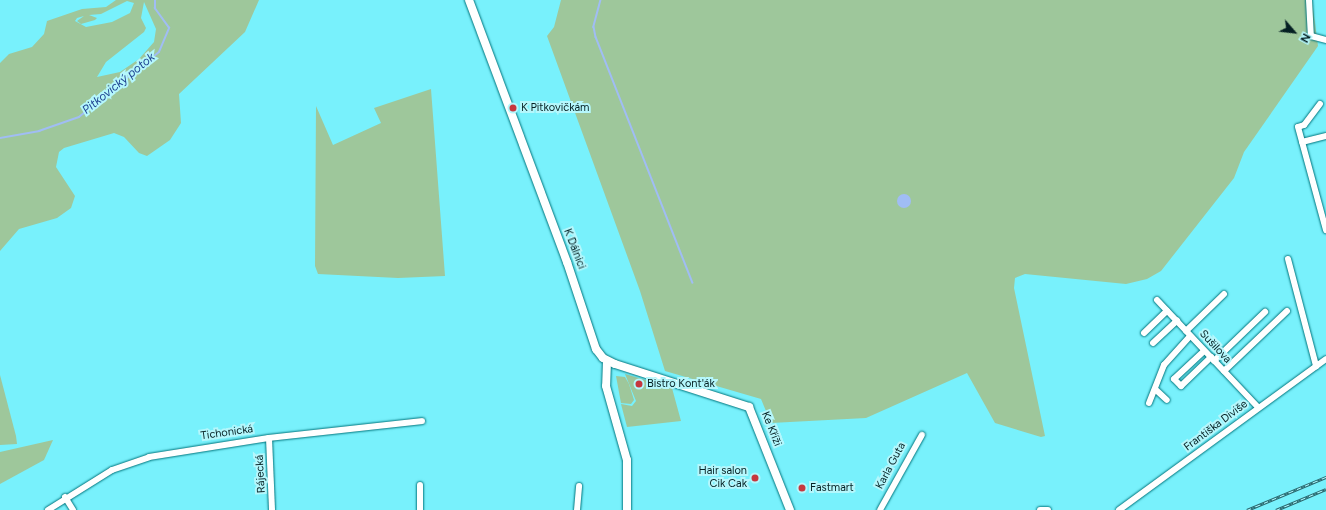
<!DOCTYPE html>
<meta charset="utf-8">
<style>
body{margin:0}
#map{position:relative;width:1326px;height:510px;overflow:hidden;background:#78f1fc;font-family:Figtree,sans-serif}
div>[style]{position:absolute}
.green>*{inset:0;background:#9ec79b}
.water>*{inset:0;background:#a0bdf4}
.round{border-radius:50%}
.stream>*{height:1.5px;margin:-0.75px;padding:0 0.75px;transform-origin:0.75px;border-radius:0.75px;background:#a0bdf4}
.roads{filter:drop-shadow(0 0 1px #00757d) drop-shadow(0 0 1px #00757d)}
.minor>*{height:6px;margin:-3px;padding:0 3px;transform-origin:3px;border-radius:3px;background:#fff}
.tertiary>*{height:8px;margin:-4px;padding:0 4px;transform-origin:4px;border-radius:4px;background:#fff}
.rail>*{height:3px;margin-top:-1.5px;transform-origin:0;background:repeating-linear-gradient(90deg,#b5f7fc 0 4.5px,#2b656b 0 9px);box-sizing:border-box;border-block:1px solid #2b656b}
.dots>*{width:11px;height:11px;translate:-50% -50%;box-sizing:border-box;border:2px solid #b5f7fc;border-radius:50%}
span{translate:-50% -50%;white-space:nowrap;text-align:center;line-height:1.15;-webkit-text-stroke:4px #b5f7fc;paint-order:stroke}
.poi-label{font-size:11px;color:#052023}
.left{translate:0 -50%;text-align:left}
.right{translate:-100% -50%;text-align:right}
.street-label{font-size:11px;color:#052023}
.water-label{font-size:12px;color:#1f4492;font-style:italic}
.north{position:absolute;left:1274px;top:12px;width:40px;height:40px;-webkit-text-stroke:3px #b5f7fc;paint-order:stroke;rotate:118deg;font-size:11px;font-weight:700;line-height:16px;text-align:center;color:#052023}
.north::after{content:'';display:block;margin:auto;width:14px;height:18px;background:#052023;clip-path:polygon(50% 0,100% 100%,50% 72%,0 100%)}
</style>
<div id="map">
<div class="green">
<i style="clip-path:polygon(evenodd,116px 0,259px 0,245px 32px,179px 94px,181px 123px,170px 140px,147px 156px,139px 153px,124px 137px,114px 133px,64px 148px,59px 152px,56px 167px,75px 196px,71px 208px,57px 218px,19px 229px,0 251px,0 63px,9px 54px,32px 47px,44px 34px,47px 21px,82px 9px,106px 7px,116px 0,127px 1px,134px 3px,130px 13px,112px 22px,86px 27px,75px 21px,77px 18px,84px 16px,77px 21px,81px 24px,95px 20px,97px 18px,89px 15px,101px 14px,127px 1px,116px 0,144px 2px,156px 29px,154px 42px,139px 59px,120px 72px,97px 77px,106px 62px,144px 32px,146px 28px,141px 18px,144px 2px)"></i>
<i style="clip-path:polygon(561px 0,1312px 0,1318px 46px,1244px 152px,1234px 178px,1161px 271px,1147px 279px,1126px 284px,1025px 274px,1015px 278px,1014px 288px,1045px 436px,1041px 437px,995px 423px,967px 373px,866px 418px,771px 423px,761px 399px,665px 371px,640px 291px,547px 36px,554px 27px)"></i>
<i style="clip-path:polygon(431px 89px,445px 276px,398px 278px,318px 274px,315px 266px,316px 106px,333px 145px,381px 123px,374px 108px)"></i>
<i style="clip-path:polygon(625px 374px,672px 388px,681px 421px,627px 427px,621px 404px,632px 406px,636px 401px)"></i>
<i style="clip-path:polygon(0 375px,16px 436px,17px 444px,0 445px)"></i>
<i style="clip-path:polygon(616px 376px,625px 377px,629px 384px,634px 400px,631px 404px,621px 403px)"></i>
<i style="clip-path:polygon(53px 440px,44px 460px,0 484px,0 452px)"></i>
</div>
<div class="water">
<i class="round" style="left:897px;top:194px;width:14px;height:14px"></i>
</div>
<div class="stream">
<i style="left:601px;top:0;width:28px;rotate:105deg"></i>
<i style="left:594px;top:27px;width:10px;rotate:79deg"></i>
<i style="left:596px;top:37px;width:264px;rotate:68.5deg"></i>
<i style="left:0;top:138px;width:40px;rotate:-10deg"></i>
<i style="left:39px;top:131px;width:42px;rotate:-19.3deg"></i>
<i style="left:79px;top:117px;width:103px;rotate:-39.1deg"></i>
<i style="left:159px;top:52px;width:26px;rotate:-67deg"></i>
<i style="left:169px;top:28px;width:24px;rotate:-126deg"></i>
<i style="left:155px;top:9px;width:9px;rotate:-90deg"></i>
</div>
<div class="roads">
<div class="minor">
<i style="left:1309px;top:0;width:36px;rotate:87deg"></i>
<i style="left:1311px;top:36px;width:16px;rotate:15deg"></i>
<i style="left:1320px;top:104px;width:26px;rotate:127deg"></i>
<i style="left:1304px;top:125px;width:6px;rotate:162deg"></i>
<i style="left:1298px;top:127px;width:107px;rotate:74.8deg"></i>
<i style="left:1302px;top:142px;width:25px;rotate:-14deg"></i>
<i style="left:1288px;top:259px;width:111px;rotate:75.3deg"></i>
<i style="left:1157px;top:300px;width:147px;rotate:46.7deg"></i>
<i style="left:1186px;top:331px;width:53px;rotate:-44.2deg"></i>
<i style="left:1144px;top:333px;width:32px;rotate:-44deg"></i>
<i style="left:1153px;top:343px;width:33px;rotate:-43deg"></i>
<i style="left:1204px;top:351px;width:41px;rotate:137deg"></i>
<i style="left:1174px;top:379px;width:10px;rotate:45deg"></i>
<i style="left:1181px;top:386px;width:42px;rotate:-44deg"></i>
<i style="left:1214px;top:361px;width:71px;rotate:-43.9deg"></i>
<i style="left:1224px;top:371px;width:87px;rotate:-43.6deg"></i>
<i style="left:1155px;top:389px;width:16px;rotate:43deg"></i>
<i style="left:1149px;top:403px;width:41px;rotate:-68.5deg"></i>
<i style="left:1164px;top:365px;width:39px;rotate:-48deg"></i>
<i style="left:269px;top:438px;width:72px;rotate:87.6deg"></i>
<i style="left:65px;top:497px;width:15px;rotate:58deg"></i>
<i style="left:48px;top:510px;width:75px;rotate:-32deg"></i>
<i style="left:112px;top:470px;width:39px;rotate:-19deg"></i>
<i style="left:149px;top:457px;width:121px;rotate:-9deg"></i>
<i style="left:269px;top:438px;width:154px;rotate:-6.3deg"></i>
<i style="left:420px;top:510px;width:25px;rotate:-90deg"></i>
<i style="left:577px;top:510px;width:24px;rotate:-85deg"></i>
<i style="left:880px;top:510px;width:86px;rotate:-60.8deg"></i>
<i style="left:1040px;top:510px;width:8px"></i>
<i style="left:1119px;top:510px;width:256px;rotate:-36.1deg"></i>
</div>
<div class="tertiary">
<i style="left:469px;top:0;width:280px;rotate:69.5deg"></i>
<i style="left:567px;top:262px;width:92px;rotate:71.6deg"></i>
<i style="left:596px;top:349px;width:11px;rotate:52deg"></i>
<i style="left:603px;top:358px;width:13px;rotate:27deg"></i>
<i style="left:615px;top:364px;width:141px;rotate:17.8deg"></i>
<i style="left:749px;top:407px;width:111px;rotate:68.3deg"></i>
<i style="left:607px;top:361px;width:25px;rotate:92deg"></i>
<i style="left:606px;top:386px;width:77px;rotate:74.2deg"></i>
<i style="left:627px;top:460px;width:50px;rotate:90deg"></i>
</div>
</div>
<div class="rail">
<i style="left:1247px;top:510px;width:86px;rotate:-22.7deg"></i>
<i style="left:1276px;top:510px;width:54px;rotate:-22.8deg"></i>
</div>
<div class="dots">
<i style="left:513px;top:108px;background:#c6373e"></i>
<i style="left:639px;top:384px;background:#c6373e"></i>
<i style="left:755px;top:478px;background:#c6373e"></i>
<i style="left:802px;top:488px;background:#c6373e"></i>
</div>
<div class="poi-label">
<span class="left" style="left:521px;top:108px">K Pitkovičkám</span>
<span class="left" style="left:647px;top:384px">Bistro Kont'ák</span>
<span class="right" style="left:747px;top:478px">Hair salon<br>Cik Cak</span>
<span class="left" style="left:810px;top:488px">Fastmart</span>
</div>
<div class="street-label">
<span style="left:574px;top:249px;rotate:69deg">K Dálnici</span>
<span style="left:1215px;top:347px;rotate:47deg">Sušilova</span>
<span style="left:1216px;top:426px;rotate:-37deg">Františka Diviše</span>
<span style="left:771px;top:429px;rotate:68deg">Ke Kříži</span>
<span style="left:227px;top:433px;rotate:-8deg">Tichonická</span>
<span style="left:891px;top:466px;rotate:-62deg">Karla Guta</span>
<span style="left:261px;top:474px;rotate:-93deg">Rájecká</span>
</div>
<div class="water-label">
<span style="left:119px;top:84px;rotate:-39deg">Pitkovický potok</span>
</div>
<div class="north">N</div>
</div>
